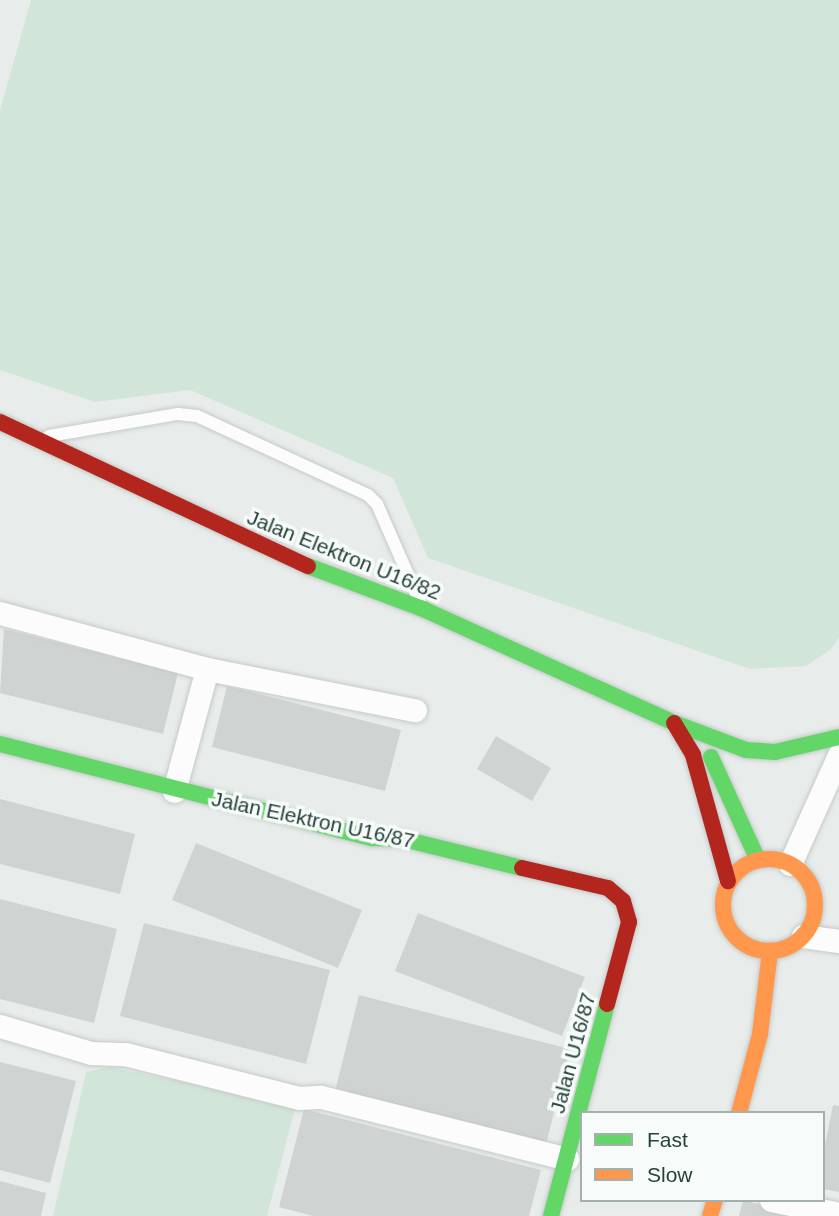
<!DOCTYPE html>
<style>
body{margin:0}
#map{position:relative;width:839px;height:1216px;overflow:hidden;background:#e8edeb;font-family:Helvetica,sans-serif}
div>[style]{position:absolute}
.green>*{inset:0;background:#d1e6d8}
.building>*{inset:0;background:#cfd4d2}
.roads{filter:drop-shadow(0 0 2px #c5cac8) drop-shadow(0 0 2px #c5cac8)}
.lane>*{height:12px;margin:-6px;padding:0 6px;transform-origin:6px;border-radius:6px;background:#fcfcfc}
.street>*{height:23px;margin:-11.5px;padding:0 11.5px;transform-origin:11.5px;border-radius:11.5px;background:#fcfcfc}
.fast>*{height:16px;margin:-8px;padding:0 8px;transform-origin:8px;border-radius:8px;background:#63d668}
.slow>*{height:16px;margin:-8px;padding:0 8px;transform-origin:8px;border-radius:8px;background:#ff974d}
.slow>.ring{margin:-8px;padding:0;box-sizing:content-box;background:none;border:16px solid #ff974d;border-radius:50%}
.jam>*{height:16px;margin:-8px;padding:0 8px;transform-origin:8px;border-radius:8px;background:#b3261e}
span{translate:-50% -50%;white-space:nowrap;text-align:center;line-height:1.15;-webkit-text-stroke:7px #f7fbf9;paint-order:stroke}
.street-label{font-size:21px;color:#24423a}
.legend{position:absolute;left:580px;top:1111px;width:245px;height:91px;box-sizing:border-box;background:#f7fbf9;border:2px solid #a3b1ad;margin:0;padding:9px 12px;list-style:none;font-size:21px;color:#24423a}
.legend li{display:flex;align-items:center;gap:14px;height:35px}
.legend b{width:35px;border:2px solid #a3b1ad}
</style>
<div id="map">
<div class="green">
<i style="clip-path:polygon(31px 0,839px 0,839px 638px,830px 650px,806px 666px,750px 669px,428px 558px,393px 478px,190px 390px,95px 402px,0 370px,0 110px)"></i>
<i style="clip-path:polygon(109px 1067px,296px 1105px,267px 1216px,53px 1216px,86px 1072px)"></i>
</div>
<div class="building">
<i style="clip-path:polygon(4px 629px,178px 673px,163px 734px,0 693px)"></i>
<i style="clip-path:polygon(227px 686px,401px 730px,385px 791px,212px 747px)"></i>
<i style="clip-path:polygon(496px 736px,551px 768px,532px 801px,477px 769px)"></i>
<i style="clip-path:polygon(0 799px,135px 834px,120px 894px,0 864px)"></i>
<i style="clip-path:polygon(196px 843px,362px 910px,338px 968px,172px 900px)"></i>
<i style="clip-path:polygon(0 899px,117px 929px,94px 1023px,0 999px)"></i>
<i style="clip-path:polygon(418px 913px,585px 977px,562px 1036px,395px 971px)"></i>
<i style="clip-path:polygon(144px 923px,330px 970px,306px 1064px,120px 1016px)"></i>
<i style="clip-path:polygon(359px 995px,570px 1049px,546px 1144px,335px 1091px)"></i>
<i style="clip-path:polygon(0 1062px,76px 1081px,50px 1183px,0 1170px)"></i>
<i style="clip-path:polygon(833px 1105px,839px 1106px,839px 1192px,823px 1189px,823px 1155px)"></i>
<i style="clip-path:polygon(304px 1109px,541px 1170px,529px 1216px,313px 1216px,279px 1207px)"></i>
<i style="clip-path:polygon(0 1181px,46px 1193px,41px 1216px,0 1216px)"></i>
<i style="clip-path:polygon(743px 1200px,800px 1215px,800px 1216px,739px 1216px)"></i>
</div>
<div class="roads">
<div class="lane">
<i style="left:49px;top:436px;width:131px;rotate:-9.7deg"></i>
<i style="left:178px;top:414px;width:19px;rotate:6deg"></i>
<i style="left:197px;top:416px;width:188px;rotate:24.8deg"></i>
<i style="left:368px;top:495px;width:13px;rotate:45deg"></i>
<i style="left:377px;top:504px;width:107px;rotate:66.3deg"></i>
</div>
<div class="street">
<i style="left:0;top:613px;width:214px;rotate:15.1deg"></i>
<i style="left:207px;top:669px;width:212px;rotate:11.2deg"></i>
<i style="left:174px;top:791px;width:126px;rotate:-74.9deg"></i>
<i style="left:790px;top:864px;width:120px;rotate:-65.8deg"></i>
<i style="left:803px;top:936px;width:36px;rotate:8deg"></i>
<i style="left:0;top:1026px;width:95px;rotate:16.5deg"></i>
<i style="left:91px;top:1053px;width:34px;rotate:2deg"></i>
<i style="left:125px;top:1054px;width:179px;rotate:14.2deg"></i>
<i style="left:299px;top:1098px;width:22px;rotate:-3deg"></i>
<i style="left:321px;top:1097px;width:254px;rotate:14.1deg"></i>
<i style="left:771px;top:1200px;width:69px;rotate:11.6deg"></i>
</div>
<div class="fast">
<i style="left:308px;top:566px;width:123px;rotate:20.5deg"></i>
<i style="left:423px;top:609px;width:276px;rotate:24.4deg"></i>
<i style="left:674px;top:723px;width:77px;rotate:20.6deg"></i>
<i style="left:746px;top:750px;width:29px;rotate:4deg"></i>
<i style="left:775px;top:752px;width:66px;rotate:-13.2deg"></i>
<i style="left:0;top:744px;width:384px;rotate:14.2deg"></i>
<i style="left:372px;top:838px;width:31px;rotate:2deg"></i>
<i style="left:403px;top:839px;width:122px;rotate:13.7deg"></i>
<i style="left:711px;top:757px;width:113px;rotate:65.5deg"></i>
<i style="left:551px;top:1216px;width:219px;rotate:-75.2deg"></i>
</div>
<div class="slow">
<i class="ring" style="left:723px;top:859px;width:76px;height:76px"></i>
<i style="left:739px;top:1113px;width:82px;rotate:-75.1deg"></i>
<i style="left:760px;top:1034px;width:84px;rotate:-83.1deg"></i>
<i style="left:710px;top:1216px;width:17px;rotate:-73deg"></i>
</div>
<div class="jam">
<i style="left:0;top:422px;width:340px;rotate:25.1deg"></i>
<i style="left:674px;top:723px;width:37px;rotate:59deg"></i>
<i style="left:693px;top:755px;width:131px;rotate:74.5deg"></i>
<i style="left:522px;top:868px;width:88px;rotate:13.1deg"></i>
<i style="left:608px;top:888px;width:20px;rotate:41deg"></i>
<i style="left:623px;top:901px;width:22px;rotate:74deg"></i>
<i style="left:629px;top:922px;width:85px;rotate:105deg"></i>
</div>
</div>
<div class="street-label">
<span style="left:344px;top:555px;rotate:22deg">Jalan Elektron U16/82</span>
<span style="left:313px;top:820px;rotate:12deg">Jalan Elektron U16/87</span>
<span style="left:573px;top:1053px;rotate:-75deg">Jalan U16/87</span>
</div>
<ul class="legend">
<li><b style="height:9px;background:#63d668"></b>Fast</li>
<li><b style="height:9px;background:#ff974d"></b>Slow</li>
</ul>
</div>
